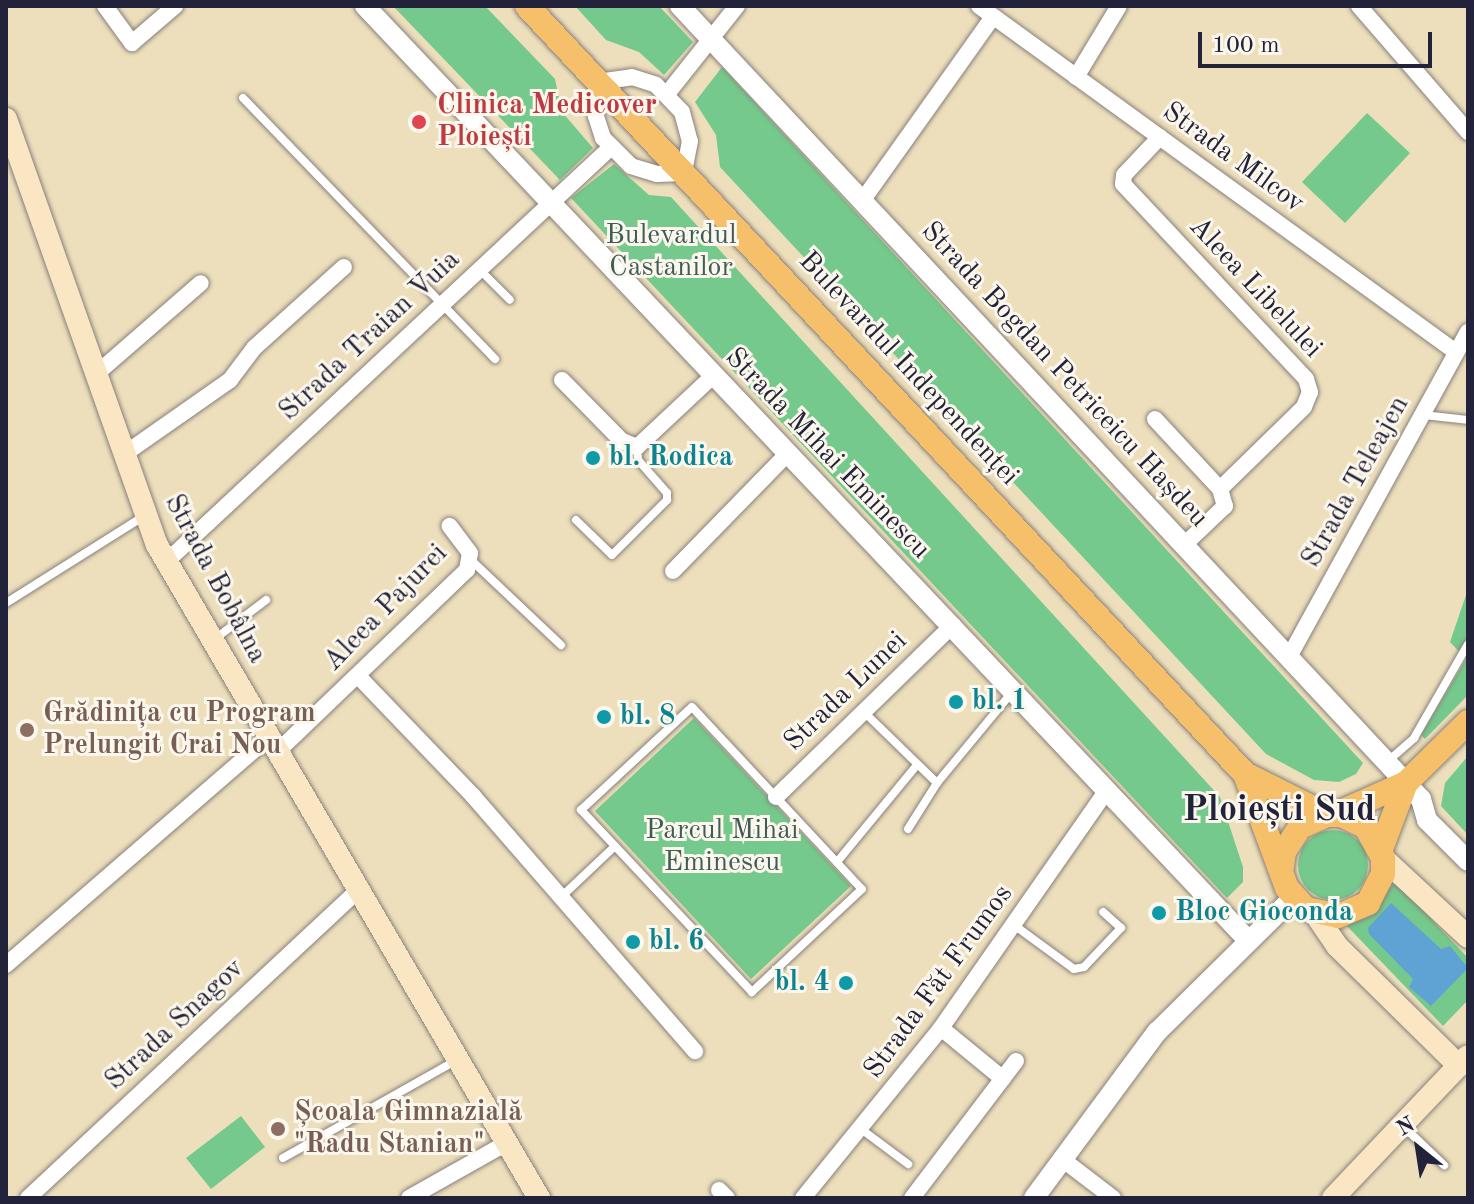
<!DOCTYPE html>
<meta charset="utf-8">
<style>
body{margin:0}
#map{position:relative;width:1474px;height:1204px;overflow:hidden;background:#eddfbc;font-family:"Old Standard TT",serif}
div>[style]{position:absolute}
.green>*{inset:0;background:#75c98c}
.round{border-radius:50%}
.water>*{inset:0;background:#5ea3d3}
.roads{filter:drop-shadow(0 0 2px #88807c) drop-shadow(0 0 2px #88807c)}
.service>*{height:8px;margin:-4px;padding:0 4px;transform-origin:4px;border-radius:4px;background:#fff}
.minor>*{height:16px;margin:-8px;padding:0 8px;transform-origin:8px;border-radius:8px;background:#fff}
.tertiary>*{height:20px;margin:-10px;padding:0 10px;transform-origin:10px;border-radius:10px;background:#fff}
.secondary>*{height:22px;margin:-11px;padding:0 11px;transform-origin:11px;border-radius:11px;background:#fbe6c4}
.primary>*{height:24px;margin:-12px;padding:0 12px;transform-origin:12px;border-radius:12px;background:#f6c06b}
.dots>*{width:22px;height:22px;translate:-50% -50%;box-sizing:border-box;border:4px solid #fbf7ec;border-radius:50%}
span{translate:-50% -50%;white-space:nowrap;text-align:center;line-height:1.15;-webkit-text-stroke:6px #fbf7ec;paint-order:stroke}
.health-label{font-size:28px;color:#be3a42;font-weight:700}
.left{translate:0 -50%;text-align:left}
.street-label{font-size:28px;color:#22223b}
.park-label{font-size:28px;color:#3f5c57}
.culture-label{font-size:28px;color:#0d838f;font-weight:700}
.right{translate:-100% -50%;text-align:right}
.education-label{font-size:28px;color:#785e54;font-weight:700}
.district-label{font-size:36px;color:#22223b;font-weight:700}
.frame{position:absolute;inset:0;border:8px solid #22223b;pointer-events:none}
.north{position:absolute;left:1378px;top:1108px;width:80px;height:80px;-webkit-text-stroke:6px #fbf7ec;paint-order:stroke;rotate:330deg;font-size:22px;font-weight:700;line-height:32px;text-align:center;color:#22223b}
.north::after{content:'';display:block;margin:auto;width:28px;height:36px;background:#22223b;clip-path:polygon(50% 0,100% 100%,50% 72%,0 100%)}
.scale{position:absolute;left:1198px;top:32px;width:234px;height:36px;box-sizing:border-box;border:4px solid #22223b;border-top:0;padding-left:10px;font-size:24px;line-height:28px;white-space:nowrap;color:#22223b;-webkit-text-stroke:6px #fbf7ec;paint-order:stroke}
</style>
<div id="map">
<div class="green">
<i style="clip-path:polygon(393px 6px,485px 6px,555px 79px,562px 112px,593px 148px,560px 180px)"></i>
<i style="clip-path:polygon(575px 6px,659px 6px,693px 42px,664px 75px,639px 52px,606px 40px)"></i>
<i style="clip-path:polygon(722px 67px,1363px 763px,1356px 774px,1339px 782px,1314px 780px,1266px 754px,720px 167px,716px 135px,695px 102px)"></i>
<i style="clip-path:polygon(1367px 113px,1410px 153px,1345px 223px,1302px 182px)"></i>
<i style="clip-path:polygon(614px 164px,649px 195px,671px 197px,1220px 797px,1243px 867px,1243px 882px,1227px 898px,571px 198px)"></i>
<i style="clip-path:polygon(1468px 589px,1468px 695px,1425px 739px,1421px 735px,1466px 659px,1450px 642px)"></i>
<i style="clip-path:polygon(694px 718px,851px 886px,751px 979px,595px 811px)"></i>
<i style="clip-path:polygon(1468px 756px,1468px 835px,1441px 806px,1445px 783px)"></i>
<i class="round" style="left:1298px;top:830px;width:70px;height:70px"></i>
<i style="clip-path:polygon(1396px 882px,1468px 958px,1468px 1000px,1443px 1026px,1347px 926px)"></i>
<i style="clip-path:polygon(241px 1116px,265px 1147px,211px 1189px,186px 1158px)"></i>
</div>
<div class="water">
<i style="clip-path:polygon(1391px 903px,1441px 949px,1450px 946px,1468px 968px,1431px 1006px,1409px 987px,1413px 979px,1369px 934px,1368px 928px)"></i>
</div>
<div class="roads">
<div class="service">
<i style="left:243px;top:98px;width:363px;rotate:46deg"></i>
<i style="left:480px;top:270px;width:42px;rotate:45deg"></i>
<i style="left:1423px;top:415px;width:45px;rotate:6.3deg"></i>
<i style="left:576px;top:520px;width:50px;rotate:44.2deg"></i>
<i style="left:612px;top:555px;width:78px;rotate:-45deg"></i>
<i style="left:667px;top:500px;width:7px;rotate:-90deg"></i>
<i style="left:667px;top:493px;width:44px;rotate:-131.3deg"></i>
<i style="left:638px;top:460px;width:13px;rotate:-94deg"></i>
<i style="left:471px;top:560px;width:124px;rotate:43.4deg"></i>
<i style="left:6px;top:603px;width:163px;rotate:-32.2deg"></i>
<i style="left:216px;top:638px;width:63px;rotate:-37.2deg"></i>
<i style="left:692px;top:707px;width:249px;rotate:47deg"></i>
<i style="left:862px;top:889px;width:151px;rotate:136.9deg"></i>
<i style="left:752px;top:992px;width:250px;rotate:-133.2deg"></i>
<i style="left:581px;top:810px;width:151px;rotate:-42.9deg"></i>
<i style="left:864px;top:712px;width:102px;rotate:44.2deg"></i>
<i style="left:1388px;top:761px;width:35px;rotate:-41deg"></i>
<i style="left:1414px;top:738px;width:108px;rotate:-60.1deg"></i>
<i style="left:908px;top:829px;width:54px;rotate:-57.8deg"></i>
<i style="left:937px;top:783px;width:119px;rotate:-50.4deg"></i>
<i style="left:837px;top:862px;width:126px;rotate:-50.5deg"></i>
<i style="left:559px;top:899px;width:77px;rotate:-43.4deg"></i>
<i style="left:1014px;top:925px;width:74px;rotate:36.3deg"></i>
<i style="left:1074px;top:969px;width:10px;rotate:-11deg"></i>
<i style="left:1084px;top:967px;width:54px;rotate:-46.5deg"></i>
<i style="left:1121px;top:928px;width:24px;rotate:-138deg"></i>
<i style="left:1403px;top:1126px;width:57px;rotate:43.6deg"></i>
<i style="left:861px;top:1129px;width:59px;rotate:36.7deg"></i>
<i style="left:283px;top:1158px;width:197px;rotate:-29.4deg"></i>
</div>
<div class="minor">
<i style="left:105px;top:6px;width:46px;rotate:53.9deg"></i>
<i style="left:132px;top:43px;width:57px;rotate:-40.7deg"></i>
<i style="left:979px;top:6px;width:589px;rotate:35.96deg"></i>
<i style="left:1359px;top:6px;width:167px;rotate:49.1deg"></i>
<i style="left:632px;top:77px;width:25px;rotate:18deg"></i>
<i style="left:656px;top:85px;width:37px;rotate:46deg"></i>
<i style="left:682px;top:112px;width:30px;rotate:75deg"></i>
<i style="left:690px;top:141px;width:33px;rotate:101deg"></i>
<i style="left:684px;top:173px;width:27px;rotate:178deg"></i>
<i style="left:657px;top:174px;width:27px;rotate:-163deg"></i>
<i style="left:631px;top:166px;width:40px;rotate:-135deg"></i>
<i style="left:603px;top:138px;width:23px;rotate:-108deg"></i>
<i style="left:596px;top:116px;width:34px;rotate:-87deg"></i>
<i style="left:598px;top:82px;width:34px;rotate:-8deg"></i>
<i style="left:1076px;top:77px;width:83px;rotate:-58.8deg"></i>
<i style="left:667px;top:94px;width:112px;rotate:-51.5deg"></i>
<i style="left:1160px;top:137px;width:52px;rotate:133.5deg"></i>
<i style="left:1124px;top:175px;width:9px;rotate:96deg"></i>
<i style="left:1123px;top:184px;width:267px;rotate:46.8deg"></i>
<i style="left:1306px;top:379px;width:14px;rotate:73deg"></i>
<i style="left:1310px;top:392px;width:16px;rotate:112deg"></i>
<i style="left:1304px;top:407px;width:117px;rotate:135.7deg"></i>
<i style="left:1220px;top:489px;width:18px;rotate:74deg"></i>
<i style="left:1225px;top:506px;width:57px;rotate:136.4deg"></i>
<i style="left:862px;top:201px;width:226px;rotate:-54.6deg"></i>
<i style="left:95px;top:375px;width:140px;rotate:-41deg"></i>
<i style="left:562px;top:380px;width:86px;rotate:45.5deg"></i>
<i style="left:622px;top:441px;width:16px;rotate:22deg"></i>
<i style="left:637px;top:447px;width:105px;rotate:-43.1deg"></i>
<i style="left:1155px;top:419px;width:96px;rotate:47.1deg"></i>
<i style="left:123px;top:455px;width:131px;rotate:-35deg"></i>
<i style="left:230px;top:380px;width:40px;rotate:-53deg"></i>
<i style="left:254px;top:348px;width:121px;rotate:-42deg"></i>
<i style="left:166px;top:562px;width:607px;rotate:-43deg"></i>
<i style="left:673px;top:571px;width:163px;rotate:-45.7deg"></i>
<i style="left:1289px;top:657px;width:371px;rotate:-61.2deg"></i>
<i style="left:359px;top:677px;width:166px;rotate:46.2deg"></i>
<i style="left:474px;top:797px;width:337px;rotate:49deg"></i>
<i style="left:276px;top:753px;width:265px;rotate:-43.8deg"></i>
<i style="left:467px;top:570px;width:17px;rotate:-80deg"></i>
<i style="left:470px;top:553px;width:34px;rotate:-127deg"></i>
<i style="left:776px;top:797px;width:247px;rotate:-44.2deg"></i>
<i style="left:6px;top:965px;width:347px;rotate:-40.9deg"></i>
<i style="left:941px;top:1028px;width:80px;rotate:39.4deg"></i>
<i style="left:1062px;top:1159px;width:64px;rotate:37.4deg"></i>
<i style="left:719px;top:1190px;width:11px;rotate:45deg"></i>
<i style="left:28px;top:1198px;width:450px;rotate:-43deg"></i>
<i style="left:409px;top:1198px;width:110px;rotate:-29.4deg"></i>
<i style="left:803px;top:1198px;width:219px;rotate:-50.9deg"></i>
<i style="left:941px;top:1028px;width:290px;rotate:-55.1deg"></i>
<i style="left:912px;top:1198px;width:172px;rotate:-52.8deg"></i>
</div>
<div class="tertiary">
<i style="left:365px;top:6px;width:1285px;rotate:46.61deg"></i>
<i style="left:680px;top:6px;width:1063px;rotate:46.94deg"></i>
<i style="left:1406px;top:783px;width:22px;rotate:47deg"></i>
<i style="left:1421px;top:799px;width:22px;rotate:74deg"></i>
<i style="left:1427px;top:820px;width:58px;rotate:45deg"></i>
<i style="left:1034px;top:1198px;width:207px;rotate:-53.5deg"></i>
<i style="left:1157px;top:1032px;width:191px;rotate:-44.6deg"></i>
</div>
<div class="secondary">
<i style="left:6px;top:119px;width:452px;rotate:70.5deg"></i>
<i style="left:157px;top:545px;width:757px;rotate:59.67deg"></i>
<i style="left:1383px;top:858px;width:116px;rotate:42.9deg"></i>
<i style="left:1314px;top:912px;width:41px;rotate:55.9deg"></i>
<i style="left:1337px;top:946px;width:171px;rotate:44.5deg"></i>
<i style="left:1333px;top:1198px;width:195px;rotate:-46.5deg"></i>
</div>
<div class="primary">
<i style="left:527px;top:6px;width:1051px;rotate:46.93deg"></i>
<i style="left:1245px;top:774px;width:92px;rotate:26.6deg"></i>
<i style="left:1245px;top:774px;width:121px;rotate:69.8deg"></i>
<i style="left:1287px;top:888px;width:28px;rotate:48deg"></i>
<i style="left:1306px;top:909px;width:33px;rotate:12deg"></i>
<i style="left:1338px;top:916px;width:33px;rotate:-23deg"></i>
<i style="left:1368px;top:903px;width:33px;rotate:-63deg"></i>
<i style="left:1383px;top:874px;width:16px;rotate:-90deg"></i>
<i style="left:1383px;top:858px;width:35px;rotate:-119deg"></i>
<i style="left:1366px;top:827px;width:28px;rotate:-154deg"></i>
<i style="left:1341px;top:815px;width:14px;rotate:180deg"></i>
<i style="left:1327px;top:815px;width:30px;rotate:156deg"></i>
<i style="left:1300px;top:827px;width:30px;rotate:123deg"></i>
<i style="left:1284px;top:852px;width:15px;rotate:98deg"></i>
<i style="left:1334px;top:815px;width:79px;rotate:-24deg"></i>
<i style="left:1406px;top:783px;width:87px;rotate:-44.5deg"></i>
<i style="left:1381px;top:849px;width:71px;rotate:-69.3deg"></i>
</div>
</div>
<div class="dots">
<i style="left:419px;top:122px;background:#e0444e"></i>
<i style="left:593px;top:458px;background:#0f9aa8"></i>
<i style="left:956px;top:702px;background:#0f9aa8"></i>
<i style="left:604px;top:717px;background:#0f9aa8"></i>
<i style="left:27px;top:730px;background:#8d6e63"></i>
<i style="left:1159px;top:913px;background:#0f9aa8"></i>
<i style="left:633px;top:942px;background:#0f9aa8"></i>
<i style="left:846px;top:983px;background:#0f9aa8"></i>
<i style="left:278px;top:1129px;background:#8d6e63"></i>
</div>
<div class="health-label">
<span class="left" style="left:437px;top:122px">Clinica Medicover<br>Ploiești</span>
</div>
<div class="street-label">
<span style="left:1233px;top:158px;rotate:36deg">Strada Milcov</span>
<span style="left:1255px;top:288px;rotate:47deg">Aleea Libelulei</span>
<span style="left:370px;top:336px;rotate:-43deg">Strada Traian Vuia</span>
<span style="left:908px;top:369px;rotate:47deg">Bulevardul Independenței</span>
<span style="left:1064px;top:375px;rotate:47deg">Strada Bogdan Petriceicu Hașdeu</span>
<span style="left:827px;top:454px;rotate:46deg">Strada Mihai Eminescu</span>
<span style="left:1356px;top:482px;rotate:-61deg">Strada Teleajen</span>
<span style="left:215px;top:579px;rotate:62deg">Strada Bobâlna</span>
<span style="left:386px;top:608px;rotate:-46deg">Aleea Pajurei</span>
<span style="left:846px;top:692px;rotate:-44deg">Strada Lunei</span>
<span style="left:939px;top:982px;rotate:-54deg">Strada Făt Frumos</span>
<span style="left:175px;top:1025px;rotate:-43deg">Strada Snagov</span>
</div>
<div class="park-label">
<span style="left:671px;top:252px">Bulevardul<br>Castanilor</span>
<span style="left:722px;top:847px">Parcul Mihai<br>Eminescu</span>
</div>
<div class="culture-label">
<span class="left" style="left:609px;top:458px">bl. Rodica</span>
<span class="left" style="left:972px;top:702px">bl. 1</span>
<span class="left" style="left:620px;top:717px">bl. 8</span>
<span class="left" style="left:1175px;top:913px">Bloc Gioconda</span>
<span class="left" style="left:649px;top:942px">bl. 6</span>
<span class="right" style="left:830px;top:983px">bl. 4</span>
</div>
<div class="education-label">
<span class="left" style="left:43px;top:730px">Grădinița cu Program<br>Prelungit Crai Nou</span>
<span class="left" style="left:294px;top:1129px">Școala Gimnazială<br>"Radu Stanian"</span>
</div>
<div class="district-label">
<span style="left:1279px;top:812px">Ploiești Sud</span>
</div>
<div class="frame"></div>
<div class="north">N</div>
<div class="scale">100 m</div>
</div>
